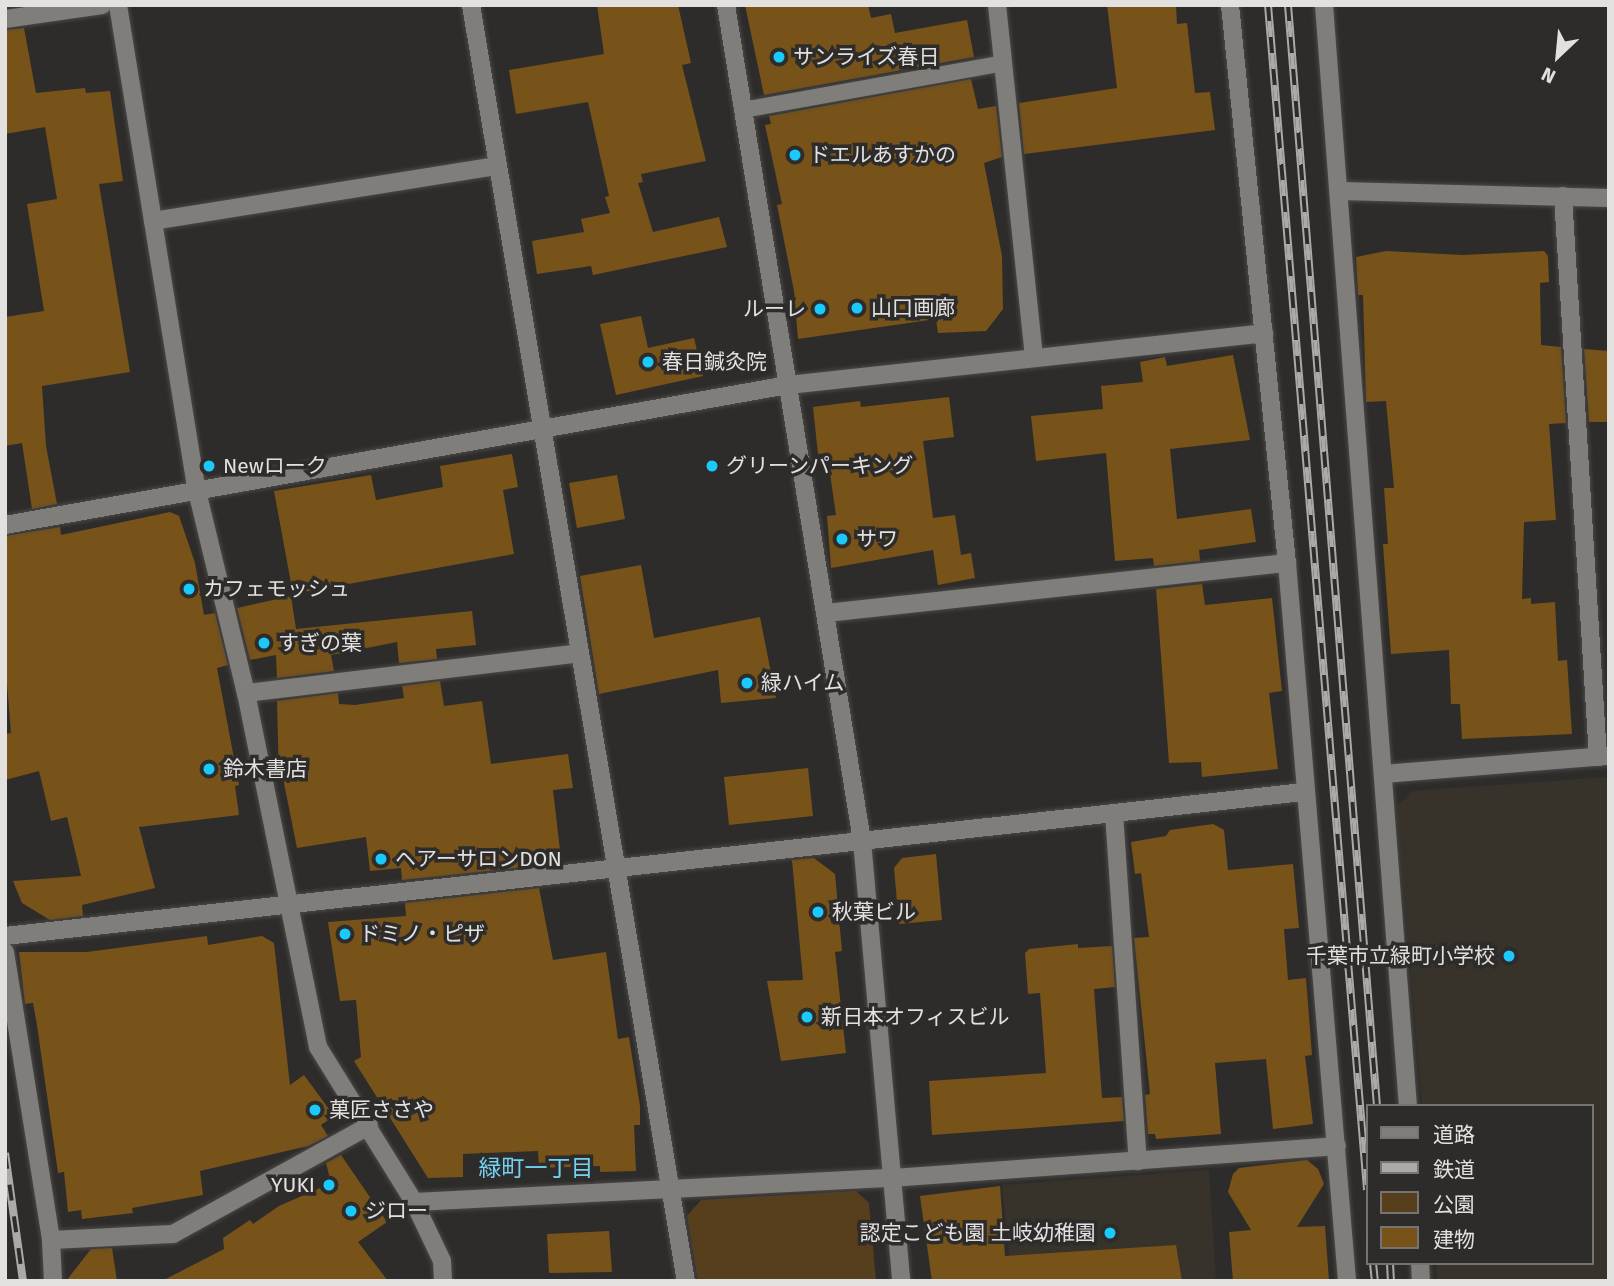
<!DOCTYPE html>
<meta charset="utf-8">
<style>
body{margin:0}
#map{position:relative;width:1614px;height:1286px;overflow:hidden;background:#2e2c2a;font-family:"Fira Sans","Noto Sans JP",sans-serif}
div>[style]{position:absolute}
.built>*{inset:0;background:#37322a}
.green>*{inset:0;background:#573f1d}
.building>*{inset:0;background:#77531a}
.roads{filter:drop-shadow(0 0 2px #4b4948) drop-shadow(0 0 2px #4b4948)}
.lane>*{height:16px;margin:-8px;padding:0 8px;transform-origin:8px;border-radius:8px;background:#807e7b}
.street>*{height:18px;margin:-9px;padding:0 9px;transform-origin:9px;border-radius:9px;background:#807e7b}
.secondary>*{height:18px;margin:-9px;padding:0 9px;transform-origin:9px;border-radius:9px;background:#807e7b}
.rail>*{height:8px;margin-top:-4px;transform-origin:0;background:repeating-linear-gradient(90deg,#2e2c2a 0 16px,#abaaa8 0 32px);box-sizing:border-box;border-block:2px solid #abaaa8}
.dots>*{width:19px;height:19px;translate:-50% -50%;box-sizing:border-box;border:4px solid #2e2c2a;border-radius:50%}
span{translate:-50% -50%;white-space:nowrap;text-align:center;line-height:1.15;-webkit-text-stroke:7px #2e2c2a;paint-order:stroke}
.poi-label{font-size:21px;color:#e2e1e0}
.left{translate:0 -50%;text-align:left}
.right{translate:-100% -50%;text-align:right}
.neighbourhood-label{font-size:23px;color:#74d0f2}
.frame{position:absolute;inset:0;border:7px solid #e2e1e0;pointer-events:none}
.legend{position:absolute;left:1366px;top:1104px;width:228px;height:161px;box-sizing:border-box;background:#2e2c2a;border:2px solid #767473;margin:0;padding:9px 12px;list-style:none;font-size:21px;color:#e2e1e0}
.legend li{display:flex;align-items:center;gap:14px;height:35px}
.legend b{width:35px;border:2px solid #767473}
.north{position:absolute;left:1523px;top:21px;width:70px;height:70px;-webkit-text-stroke:5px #2e2c2a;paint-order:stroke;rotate:206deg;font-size:19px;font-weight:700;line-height:28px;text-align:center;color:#e2e1e0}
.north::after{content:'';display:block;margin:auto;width:24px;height:32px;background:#e2e1e0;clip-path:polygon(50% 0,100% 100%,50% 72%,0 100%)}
</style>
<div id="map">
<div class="built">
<i style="clip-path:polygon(1609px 777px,1609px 1281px,1437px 1281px,1436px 1263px,1591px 1263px,1591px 1106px,1422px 1106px,1397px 806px,1413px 791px)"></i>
<i style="clip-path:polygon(1209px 1170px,1216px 1281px,1012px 1281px,1002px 1185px)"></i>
</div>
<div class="green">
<i style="clip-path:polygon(856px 1191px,869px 1203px,876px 1281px,698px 1281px,687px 1216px,701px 1200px)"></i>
</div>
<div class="building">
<i style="clip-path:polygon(597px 5px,678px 5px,691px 63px,682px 65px,706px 161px,641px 174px,643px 182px,638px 183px,653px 232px,719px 217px,727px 247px,593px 275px,591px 266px,537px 274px,532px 241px,584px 232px,581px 219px,610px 213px,605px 197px,609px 196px,588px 102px,516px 114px,509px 70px,604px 54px)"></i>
<i style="clip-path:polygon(745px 5px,868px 5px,871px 18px,891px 14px,895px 33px,967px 20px,974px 57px,764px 95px)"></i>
<i style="clip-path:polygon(1107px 5px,1176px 5px,1177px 24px,1187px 23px,1195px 93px,1210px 92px,1215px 130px,1024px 154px,1019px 103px,1117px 88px)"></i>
<i style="clip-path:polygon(24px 28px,36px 93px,85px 88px,86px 93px,110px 91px,123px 181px,99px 184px,130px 372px,42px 386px,46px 446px,57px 504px,32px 509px,22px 443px,5px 446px,5px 317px,44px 311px,27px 204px,57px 199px,45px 127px,5px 134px,5px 30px)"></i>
<i style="clip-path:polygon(971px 79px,978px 109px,996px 106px,1002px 157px,984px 163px,1002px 256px,1003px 309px,986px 331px,938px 333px,936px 319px,798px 339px,794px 291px,777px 205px,782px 204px,765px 125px,771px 124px,769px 116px)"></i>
<i style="clip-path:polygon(1386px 251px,1462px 255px,1544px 251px,1548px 256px,1549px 282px,1540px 283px,1541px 345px,1561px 347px,1566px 423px,1549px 424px,1556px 520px,1524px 522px,1522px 599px,1531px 598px,1531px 604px,1555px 602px,1558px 661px,1567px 660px,1572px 734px,1462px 739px,1460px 704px,1451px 704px,1449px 650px,1391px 654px,1383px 544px,1388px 544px,1384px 488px,1394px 488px,1386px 401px,1366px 402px,1363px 295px,1358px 295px,1356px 257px)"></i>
<i style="clip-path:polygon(641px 316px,648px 348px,694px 338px,703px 376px,616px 395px,600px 324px)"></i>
<i style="clip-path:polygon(1584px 349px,1609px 351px,1609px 422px,1589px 422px)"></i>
<i style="clip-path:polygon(1233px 355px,1250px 440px,1170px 449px,1177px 519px,1251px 509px,1256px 542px,1199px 550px,1200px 561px,1154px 566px,1153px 558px,1115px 561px,1106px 453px,1036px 461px,1031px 416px,1103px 409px,1101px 386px,1143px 382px,1140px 362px,1165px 357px,1167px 366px)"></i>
<i style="clip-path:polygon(949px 397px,954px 437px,923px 441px,933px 518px,955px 515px,961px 555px,971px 553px,975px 578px,938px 585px,933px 550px,831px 568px,827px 516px,836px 515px,827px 453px,818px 454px,813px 407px,860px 401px,861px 407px)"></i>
<i style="clip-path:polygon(512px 454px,518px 487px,503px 490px,514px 554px,293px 594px,274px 491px,371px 475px,376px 500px,443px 487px,440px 466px)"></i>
<i style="clip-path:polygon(617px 475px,625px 519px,577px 528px,569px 483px)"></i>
<i style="clip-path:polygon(170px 512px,179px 516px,195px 563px,204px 615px,215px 613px,228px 665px,217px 668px,239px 785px,235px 786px,239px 815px,139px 827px,155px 888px,82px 905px,83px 916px,50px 920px,22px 903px,13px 881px,81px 876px,67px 817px,51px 821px,39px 771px,5px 780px,5px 734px,11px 733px,5px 659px,5px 536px,60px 527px,61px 535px)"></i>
<i style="clip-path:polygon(641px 565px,654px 638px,760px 617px,776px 698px,721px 703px,718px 670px,599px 694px,580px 576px)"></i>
<i style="clip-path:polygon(1202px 584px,1205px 605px,1272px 598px,1282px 691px,1269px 693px,1278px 769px,1202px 777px,1201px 762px,1169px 763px,1156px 589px)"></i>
<i style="clip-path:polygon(291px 596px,296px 629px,472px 611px,476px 645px,436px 649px,437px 659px,399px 663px,397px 642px,331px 655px,334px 671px,277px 678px,276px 655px,250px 660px,237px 608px)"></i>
<i style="clip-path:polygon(440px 681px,444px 706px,482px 701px,491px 764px,568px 754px,573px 788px,553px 790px,560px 850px,533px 853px,535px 866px,402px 880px,401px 868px,370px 871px,366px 837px,297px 848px,283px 778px,279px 779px,277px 701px,338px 693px,339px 704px,355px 705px,404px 698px,402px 686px)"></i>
<i style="clip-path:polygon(808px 768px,813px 816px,729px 825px,724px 777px)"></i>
<i style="clip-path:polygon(1213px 824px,1224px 830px,1228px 870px,1293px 864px,1299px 928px,1284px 929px,1288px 980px,1306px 978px,1312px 1055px,1305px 1056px,1313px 1124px,1273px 1129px,1266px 1059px,1215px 1063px,1221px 1134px,1156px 1139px,1155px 1134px,1148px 1134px,1145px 1095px,1150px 1094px,1134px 938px,1149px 937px,1141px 873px,1135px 874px,1131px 842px,1166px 836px,1170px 830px)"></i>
<i style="clip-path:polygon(936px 854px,942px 920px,899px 924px,894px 868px,902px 858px)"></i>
<i style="clip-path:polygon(814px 858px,835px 874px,842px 951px,835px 952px,846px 1053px,781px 1061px,767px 981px,803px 980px,792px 860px)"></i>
<i style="clip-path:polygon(539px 888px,553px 960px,606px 952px,618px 1039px,629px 1037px,640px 1106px,640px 1125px,634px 1125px,636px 1171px,600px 1172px,600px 1166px,539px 1168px,538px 1151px,463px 1154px,463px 1177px,428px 1178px,354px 1061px,361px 1057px,356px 1000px,340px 1001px,328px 922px,406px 916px,405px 903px)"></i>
<i style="clip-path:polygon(207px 936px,208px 945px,262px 936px,274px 943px,290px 1085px,304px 1075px,334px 1116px,321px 1125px,328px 1136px,308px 1146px,200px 1171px,203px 1195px,132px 1208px,133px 1213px,82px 1219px,81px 1210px,68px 1212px,64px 1172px,58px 1173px,37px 1025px,33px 1003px,25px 1004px,19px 952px,87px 952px)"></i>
<i style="clip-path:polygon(1078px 944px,1078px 948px,1112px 946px,1115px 987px,1094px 989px,1102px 1098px,1122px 1097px,1124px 1121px,932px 1135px,929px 1081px,1046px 1073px,1040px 993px,1028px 994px,1025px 953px,1029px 949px)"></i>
<i style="clip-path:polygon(341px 1155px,387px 1222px,358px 1242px,388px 1281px,162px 1281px,224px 1249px,223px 1238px,250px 1220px,253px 1224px,279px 1206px,331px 1183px,326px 1163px)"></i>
<i style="clip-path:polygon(1307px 1160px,1318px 1169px,1324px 1184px,1297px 1227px,1325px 1226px,1329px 1281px,1233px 1281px,1229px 1232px,1251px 1230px,1228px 1192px,1233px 1174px,1239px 1168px)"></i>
<i style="clip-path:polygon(1000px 1186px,1005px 1256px,1176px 1245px,1182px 1281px,932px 1281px,920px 1196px)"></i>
<i style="clip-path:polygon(609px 1231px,612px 1272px,549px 1273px,547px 1234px)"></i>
<i style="clip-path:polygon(112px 1248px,117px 1281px,66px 1281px,91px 1249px)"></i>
</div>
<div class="roads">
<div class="lane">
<i style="left:743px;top:110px;width:264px;rotate:-10.2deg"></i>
</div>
<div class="street">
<i style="left:118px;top:5px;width:492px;rotate:80.8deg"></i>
<i style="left:197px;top:491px;width:208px;rotate:76.4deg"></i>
<i style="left:246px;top:693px;width:361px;rotate:78.5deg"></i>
<i style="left:318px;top:1047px;width:182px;rotate:58.2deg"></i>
<i style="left:414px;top:1202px;width:65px;rotate:64.6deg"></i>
<i style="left:442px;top:1261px;width:20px;rotate:87deg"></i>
<i style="left:471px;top:5px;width:1294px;rotate:80.44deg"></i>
<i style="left:997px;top:5px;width:355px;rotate:84deg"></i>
<i style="left:1230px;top:5px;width:561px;rotate:84.17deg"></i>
<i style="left:1287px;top:563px;width:721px;rotate:85.22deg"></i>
<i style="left:1324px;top:5px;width:1104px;rotate:85.64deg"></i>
<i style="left:5px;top:19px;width:98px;rotate:-8.2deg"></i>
<i style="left:1340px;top:191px;width:269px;rotate:1.5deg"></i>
<i style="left:1563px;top:196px;width:562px;rotate:86.43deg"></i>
<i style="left:153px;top:221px;width:349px;rotate:-9.1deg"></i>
<i style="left:5px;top:525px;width:795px;rotate:-10.14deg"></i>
<i style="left:788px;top:385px;width:479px;rotate:-6.2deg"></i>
<i style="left:826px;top:613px;width:464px;rotate:-6.2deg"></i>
<i style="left:246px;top:693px;width:335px;rotate:-6.8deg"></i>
<i style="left:1383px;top:774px;width:227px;rotate:-4.6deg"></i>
<i style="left:1114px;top:813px;width:349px;rotate:86.1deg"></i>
<i style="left:5px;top:936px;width:1306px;rotate:-6.33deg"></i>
<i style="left:5px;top:952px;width:292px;rotate:80.9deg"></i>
<i style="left:51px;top:1240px;width:41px;rotate:87.2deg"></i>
<i style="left:414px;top:1202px;width:479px;rotate:-2.9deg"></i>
<i style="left:892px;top:1178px;width:446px;rotate:-4.1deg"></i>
<i style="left:51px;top:1240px;width:122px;rotate:-2.8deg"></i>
<i style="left:173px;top:1234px;width:224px;rotate:-28.9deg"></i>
<i style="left:1420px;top:1263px;width:18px;rotate:87deg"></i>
</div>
<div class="secondary">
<i style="left:726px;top:5px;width:847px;rotate:80.76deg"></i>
<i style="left:862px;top:841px;width:442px;rotate:84.9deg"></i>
</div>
</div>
<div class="rail">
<i style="left:1268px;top:5px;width:1189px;rotate:85.22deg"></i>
<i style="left:1288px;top:5px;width:1105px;rotate:85.38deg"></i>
<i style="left:5px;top:1153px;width:129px;rotate:82deg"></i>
<i style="left:1373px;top:1263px;width:18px;rotate:84deg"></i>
<i style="left:1390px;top:1263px;width:18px;rotate:87deg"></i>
</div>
<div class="dots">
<i style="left:779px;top:57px;background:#1bcafc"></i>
<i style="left:795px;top:155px;background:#1bcafc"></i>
<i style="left:857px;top:308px;background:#1bcafc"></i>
<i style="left:820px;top:309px;background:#1bcafc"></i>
<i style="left:648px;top:362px;background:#1bcafc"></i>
<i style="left:209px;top:466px;background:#1bcafc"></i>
<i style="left:712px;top:466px;background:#1bcafc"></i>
<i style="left:842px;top:539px;background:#1bcafc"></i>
<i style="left:189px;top:589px;background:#1bcafc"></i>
<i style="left:264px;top:643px;background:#1bcafc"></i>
<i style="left:747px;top:683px;background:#1bcafc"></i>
<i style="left:209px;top:769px;background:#1bcafc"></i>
<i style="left:381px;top:859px;background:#1bcafc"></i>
<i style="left:818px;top:912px;background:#1bcafc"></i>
<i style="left:345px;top:934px;background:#1bcafc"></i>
<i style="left:1509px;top:956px;background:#1bcafc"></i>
<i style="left:807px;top:1017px;background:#1bcafc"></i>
<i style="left:315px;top:1110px;background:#1bcafc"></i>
<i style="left:329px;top:1185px;background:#1bcafc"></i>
<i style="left:351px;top:1211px;background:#1bcafc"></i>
<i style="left:1110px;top:1233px;background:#1bcafc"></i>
</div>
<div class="poi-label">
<span class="left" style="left:793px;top:57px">サンライズ春日</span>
<span class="left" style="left:809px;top:155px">ドエルあすかの</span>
<span class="left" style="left:871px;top:308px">山口画廊</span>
<span class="right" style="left:806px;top:309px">ルーレ</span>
<span class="left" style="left:662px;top:362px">春日鍼灸院</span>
<span class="left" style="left:223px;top:466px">Newローク</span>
<span class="left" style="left:726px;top:466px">グリーンパーキング</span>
<span class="left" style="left:856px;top:539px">サワ</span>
<span class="left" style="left:203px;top:589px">カフェモッシュ</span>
<span class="left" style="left:278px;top:643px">すぎの葉</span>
<span class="left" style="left:761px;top:683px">緑ハイム</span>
<span class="left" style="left:223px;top:769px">鈴木書店</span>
<span class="left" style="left:395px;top:859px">ヘアーサロンDON</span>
<span class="left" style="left:832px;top:912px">秋葉ビル</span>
<span class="left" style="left:359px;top:934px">ドミノ・ピザ</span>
<span class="right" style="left:1495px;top:956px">千葉市立緑町小学校</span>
<span class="left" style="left:821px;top:1017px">新日本オフィスビル</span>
<span class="left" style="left:329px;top:1110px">菓匠ささや</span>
<span class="right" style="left:315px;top:1185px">YUKI</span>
<span class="left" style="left:365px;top:1211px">ジロー</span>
<span class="right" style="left:1096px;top:1233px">認定こども園 土岐幼稚園</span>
</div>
<div class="neighbourhood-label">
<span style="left:536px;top:1168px">緑町一丁目</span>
</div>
<div class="frame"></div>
<ul class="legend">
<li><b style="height:9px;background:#807e7b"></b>道路</li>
<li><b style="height:9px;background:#abaaa8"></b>鉄道</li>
<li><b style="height:19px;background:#573f1d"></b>公園</li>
<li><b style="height:19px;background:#77531a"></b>建物</li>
</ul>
<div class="north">N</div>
</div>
